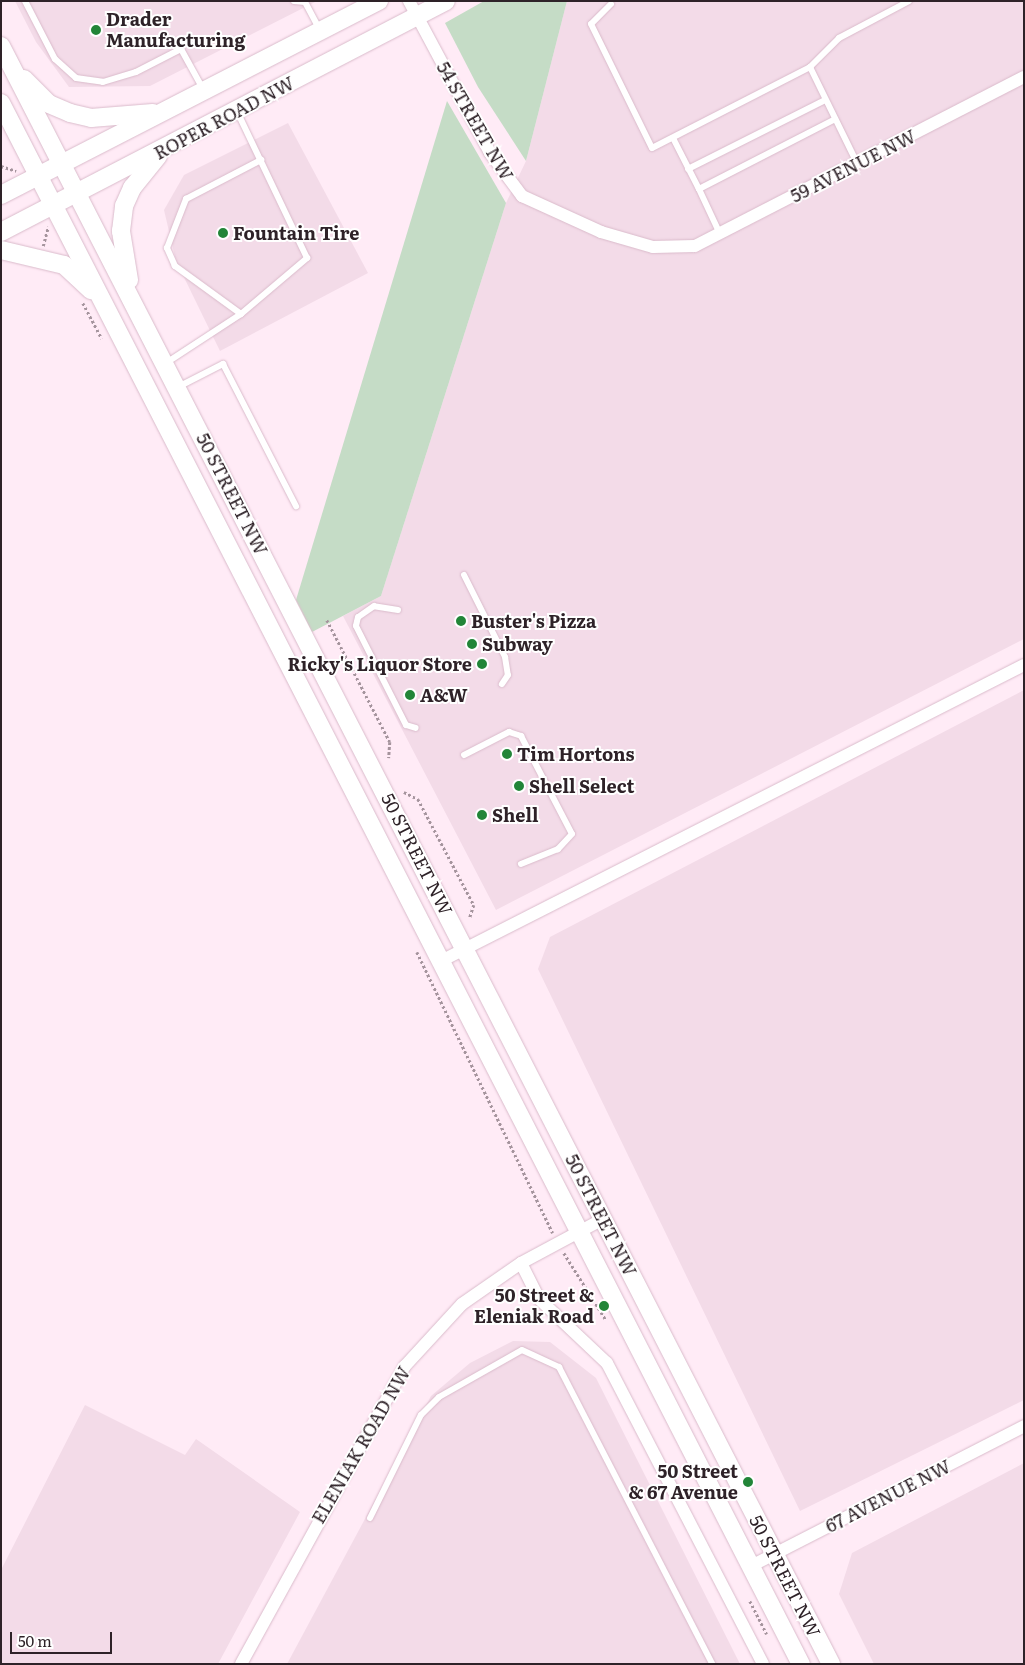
<!DOCTYPE html>
<style>
body{margin:0}
#map{position:relative;width:1025px;height:1665px;overflow:hidden;background:#ffebf6;font-family:Literata,serif}
div>[style]{position:absolute}
.built>*{inset:0;background:#f3dbe8}
.green>*{inset:0;background:#c5dcc6}
.path>*{height:2.5px;margin-top:-1.25px;transform-origin:0;background:repeating-linear-gradient(90deg,#a5949d 0 2.5px,transparent 0 5px)}
.roads{filter:drop-shadow(0 0 1px #dabbcb) drop-shadow(0 0 1px #dabbcb)}
.lane>*{height:6px;margin:-3px;padding:0 3px;transform-origin:3px;border-radius:3px;background:#fff}
.street>*{height:12px;margin:-6px;padding:0 6px;transform-origin:6px;border-radius:6px;background:#fff}
.secondary>*{height:18px;margin:-9px;padding:0 9px;transform-origin:9px;border-radius:9px;background:#fff}
.dots>*{width:14px;height:14px;translate:-50% -50%;box-sizing:border-box;border:2px solid #fff;border-radius:50%}
span{translate:-50% -50%;white-space:nowrap;text-align:center;line-height:1.15;-webkit-text-stroke:4px #fff;paint-order:stroke}
.poi-label{font-size:18px;color:#2e2228;font-weight:700}
.left{translate:0 -50%;text-align:left}
.right{translate:-100% -50%;text-align:right}
.street-label{font-size:18px;color:#2e2228}
.frame{position:absolute;inset:0;border:2px solid #2e2228;pointer-events:none}
.scale{position:absolute;left:10px;top:1632px;width:102px;height:22px;box-sizing:border-box;border:2px solid #2e2228;border-top:0;padding-left:6px;font-size:15px;line-height:18px;white-space:nowrap;color:#2e2228;-webkit-text-stroke:4px #fff;paint-order:stroke}
</style>
<div id="map">
<div class="built">
<i style="clip-path:polygon(15px 1px,317px 1px,150px 86px,69px 87px,36px 42px)"></i>
<i style="clip-path:polygon(567px 1px,1024px 1px,1024px 639px,496px 910px,343px 616px,381px 596px,506px 203px,526px 161px)"></i>
<i style="clip-path:polygon(288px 123px,368px 273px,220px 351px,176px 261px,164px 210px,184px 175px)"></i>
<i style="clip-path:polygon(1024px 690px,1024px 1400px,800px 1511px,538px 969px,550px 937px)"></i>
<i style="clip-path:polygon(513px 1341px,550px 1342px,596px 1378px,740px 1664px,287px 1664px,431px 1396px,470px 1363px)"></i>
<i style="clip-path:polygon(85px 1405px,185px 1455px,196px 1439px,300px 1512px,218px 1664px,1px 1664px,1px 1570px)"></i>
<i style="clip-path:polygon(1024px 1463px,1024px 1664px,874px 1664px,839px 1594px,852px 1553px)"></i>
</div>
<div class="green">
<i style="clip-path:polygon(484px 1px,567px 1px,526px 161px,478px 87px,445px 23px)"></i>
<i style="clip-path:polygon(447px 101px,506px 203px,381px 596px,312px 632px,296px 600px)"></i>
</div>
<div class="path">
<i style="left:1px;top:166px;width:16px;rotate:18deg"></i>
<i style="left:43px;top:246px;width:20px;rotate:-75deg"></i>
<i style="left:83px;top:303px;width:40px;rotate:62deg"></i>
<i style="left:327px;top:620px;width:137px;rotate:62.7deg"></i>
<i style="left:390px;top:742px;width:16px;rotate:94deg"></i>
<i style="left:404px;top:792px;width:16px;rotate:27deg"></i>
<i style="left:418px;top:799px;width:120px;rotate:62.2deg"></i>
<i style="left:474px;top:905px;width:13px;rotate:108deg"></i>
<i style="left:417px;top:952px;width:312px;rotate:64.2deg"></i>
<i style="left:564px;top:1253px;width:79px;rotate:57.9deg"></i>
<i style="left:750px;top:1601px;width:37px;rotate:63deg"></i>
</div>
<div class="roads">
<div class="lane">
<i style="left:25px;top:1px;width:65px;rotate:62.7deg"></i>
<i style="left:55px;top:59px;width:28px;rotate:42deg"></i>
<i style="left:76px;top:78px;width:27px;rotate:8deg"></i>
<i style="left:103px;top:82px;width:34px;rotate:-17deg"></i>
<i style="left:136px;top:72px;width:51px;rotate:-27.1deg"></i>
<i style="left:181px;top:49px;width:46px;rotate:61.2deg"></i>
<i style="left:294px;top:1px;width:11px;rotate:5deg"></i>
<i style="left:305px;top:2px;width:32px;rotate:62deg"></i>
<i style="left:611px;top:4px;width:28px;rotate:135deg"></i>
<i style="left:591px;top:24px;width:138px;rotate:63.8deg"></i>
<i style="left:652px;top:148px;width:178px;rotate:-27.1deg"></i>
<i style="left:810px;top:67px;width:107px;rotate:63.9deg"></i>
<i style="left:810px;top:67px;width:41px;rotate:-45deg"></i>
<i style="left:839px;top:38px;width:79px;rotate:-27.9deg"></i>
<i style="left:673px;top:138px;width:57px;rotate:63deg"></i>
<i style="left:688px;top:169px;width:153px;rotate:-26.7deg"></i>
<i style="left:720px;top:234px;width:50px;rotate:-115deg"></i>
<i style="left:699px;top:189px;width:153px;rotate:-27.2deg"></i>
<i style="left:241px;top:314px;width:82px;rotate:-144deg"></i>
<i style="left:175px;top:266px;width:20px;rotate:-114deg"></i>
<i style="left:167px;top:248px;width:53px;rotate:-68.8deg"></i>
<i style="left:186px;top:199px;width:85px;rotate:-27.5deg"></i>
<i style="left:166px;top:363px;width:90px;rotate:-33.2deg"></i>
<i style="left:241px;top:314px;width:87px;rotate:-40.3deg"></i>
<i style="left:307px;top:258px;width:163px;rotate:-115.5deg"></i>
<i style="left:178px;top:387px;width:51px;rotate:-27.1deg"></i>
<i style="left:223px;top:364px;width:160px;rotate:62.8deg"></i>
<i style="left:464px;top:575px;width:92px;rotate:63.4deg"></i>
<i style="left:505px;top:657px;width:18px;rotate:81deg"></i>
<i style="left:508px;top:675px;width:11px;rotate:124deg"></i>
<i style="left:398px;top:610px;width:24px;rotate:-171deg"></i>
<i style="left:374px;top:606px;width:19px;rotate:145deg"></i>
<i style="left:358px;top:617px;width:9px;rotate:103deg"></i>
<i style="left:356px;top:626px;width:111px;rotate:63.2deg"></i>
<i style="left:406px;top:725px;width:10px;rotate:17deg"></i>
<i style="left:464px;top:755px;width:51px;rotate:-27.1deg"></i>
<i style="left:509px;top:732px;width:13px;rotate:18deg"></i>
<i style="left:521px;top:736px;width:110px;rotate:62.5deg"></i>
<i style="left:572px;top:834px;width:21px;rotate:133deg"></i>
<i style="left:558px;top:849px;width:40px;rotate:158deg"></i>
<i style="left:370px;top:1518px;width:115px;rotate:-63.7deg"></i>
<i style="left:421px;top:1415px;width:25px;rotate:-45deg"></i>
<i style="left:439px;top:1397px;width:95px;rotate:-29.5deg"></i>
<i style="left:522px;top:1350px;width:41px;rotate:24.7deg"></i>
<i style="left:559px;top:1367px;width:334px;rotate:62.7deg"></i>
</div>
<div class="street">
<i style="left:409px;top:1px;width:172px;rotate:61.9deg"></i>
<i style="left:490px;top:153px;width:54px;rotate:53.3deg"></i>
<i style="left:522px;top:196px;width:87px;rotate:24.5deg"></i>
<i style="left:601px;top:232px;width:54px;rotate:16.1deg"></i>
<i style="left:653px;top:247px;width:42px;rotate:-1.4deg"></i>
<i style="left:695px;top:246px;width:370px;rotate:-27.2deg"></i>
<i style="left:441px;top:961px;width:654px;rotate:-26.92deg"></i>
<i style="left:521px;top:1263px;width:40px;rotate:63.4deg"></i>
<i style="left:539px;top:1299px;width:93px;rotate:43.3deg"></i>
<i style="left:607px;top:1363px;width:339px;rotate:62.6deg"></i>
<i style="left:751px;top:1566px;width:307px;rotate:-27.1deg"></i>
<i style="left:241px;top:1664px;width:340px;rotate:-61.2deg"></i>
<i style="left:405px;top:1366px;width:84px;rotate:-47.4deg"></i>
<i style="left:462px;top:1304px;width:72px;rotate:-34.8deg"></i>
<i style="left:521px;top:1263px;width:93px;rotate:-28.2deg"></i>
</div>
<div class="secondary">
<i style="left:1px;top:46px;width:1818px;rotate:62.84deg"></i>
<i style="left:24px;top:79px;width:35px;rotate:45deg"></i>
<i style="left:49px;top:104px;width:23px;rotate:23deg"></i>
<i style="left:70px;top:113px;width:22px;rotate:13deg"></i>
<i style="left:91px;top:118px;width:62px;rotate:-4.6deg"></i>
<i style="left:1px;top:103px;width:1754px;rotate:62.87deg"></i>
<i style="left:1px;top:195px;width:425px;rotate:-27.2deg"></i>
<i style="left:1px;top:232px;width:501px;rotate:-27.43deg"></i>
<i style="left:1px;top:250px;width:65px;rotate:13.4deg"></i>
<i style="left:64px;top:265px;width:37px;rotate:43deg"></i>
<i style="left:129px;top:280px;width:50px;rotate:-99.3deg"></i>
<i style="left:121px;top:231px;width:25px;rotate:-83deg"></i>
<i style="left:124px;top:206px;width:20px;rotate:-66deg"></i>
<i style="left:132px;top:188px;width:41px;rotate:-50.9deg"></i>
</div>
</div>
<div class="dots">
<i style="left:96px;top:30px;background:#228538"></i>
<i style="left:223px;top:233px;background:#228538"></i>
<i style="left:461px;top:621px;background:#228538"></i>
<i style="left:472px;top:644px;background:#228538"></i>
<i style="left:482px;top:664px;background:#228538"></i>
<i style="left:410px;top:695px;background:#228538"></i>
<i style="left:507px;top:754px;background:#228538"></i>
<i style="left:519px;top:786px;background:#228538"></i>
<i style="left:482px;top:815px;background:#228538"></i>
<i style="left:604px;top:1306px;background:#228538"></i>
<i style="left:748px;top:1482px;background:#228538"></i>
</div>
<div class="poi-label">
<span class="left" style="left:106px;top:30px">Drader<br>Manufacturing</span>
<span class="left" style="left:233px;top:233px">Fountain Tire</span>
<span class="left" style="left:471px;top:621px">Buster's Pizza</span>
<span class="left" style="left:482px;top:644px">Subway</span>
<span class="right" style="left:472px;top:664px">Ricky's Liquor Store</span>
<span class="left" style="left:420px;top:695px">A&amp;W</span>
<span class="left" style="left:517px;top:754px">Tim Hortons</span>
<span class="left" style="left:529px;top:786px">Shell Select</span>
<span class="left" style="left:492px;top:815px">Shell</span>
<span class="right" style="left:594px;top:1306px">50 Street &amp;<br>Eleniak Road</span>
<span class="right" style="left:738px;top:1482px">50 Street<br>&amp; 67 Avenue</span>
</div>
<div class="street-label">
<span style="left:224px;top:118px;rotate:-28deg">ROPER ROAD NW</span>
<span style="left:475px;top:121px;rotate:60deg">54 STREET NW</span>
<span style="left:853px;top:166px;rotate:-27deg">59 AVENUE NW</span>
<span style="left:232px;top:494px;rotate:63deg">50 STREET NW</span>
<span style="left:417px;top:854px;rotate:63deg">50 STREET NW</span>
<span style="left:601px;top:1215px;rotate:63deg">50 STREET NW</span>
<span style="left:361px;top:1445px;rotate:-60deg">ELENIAK ROAD NW</span>
<span style="left:888px;top:1496px;rotate:-27deg">67 AVENUE NW</span>
<span style="left:785px;top:1576px;rotate:63deg">50 STREET NW</span>
</div>
<div class="frame"></div>
<div class="scale">50 m</div>
</div>
